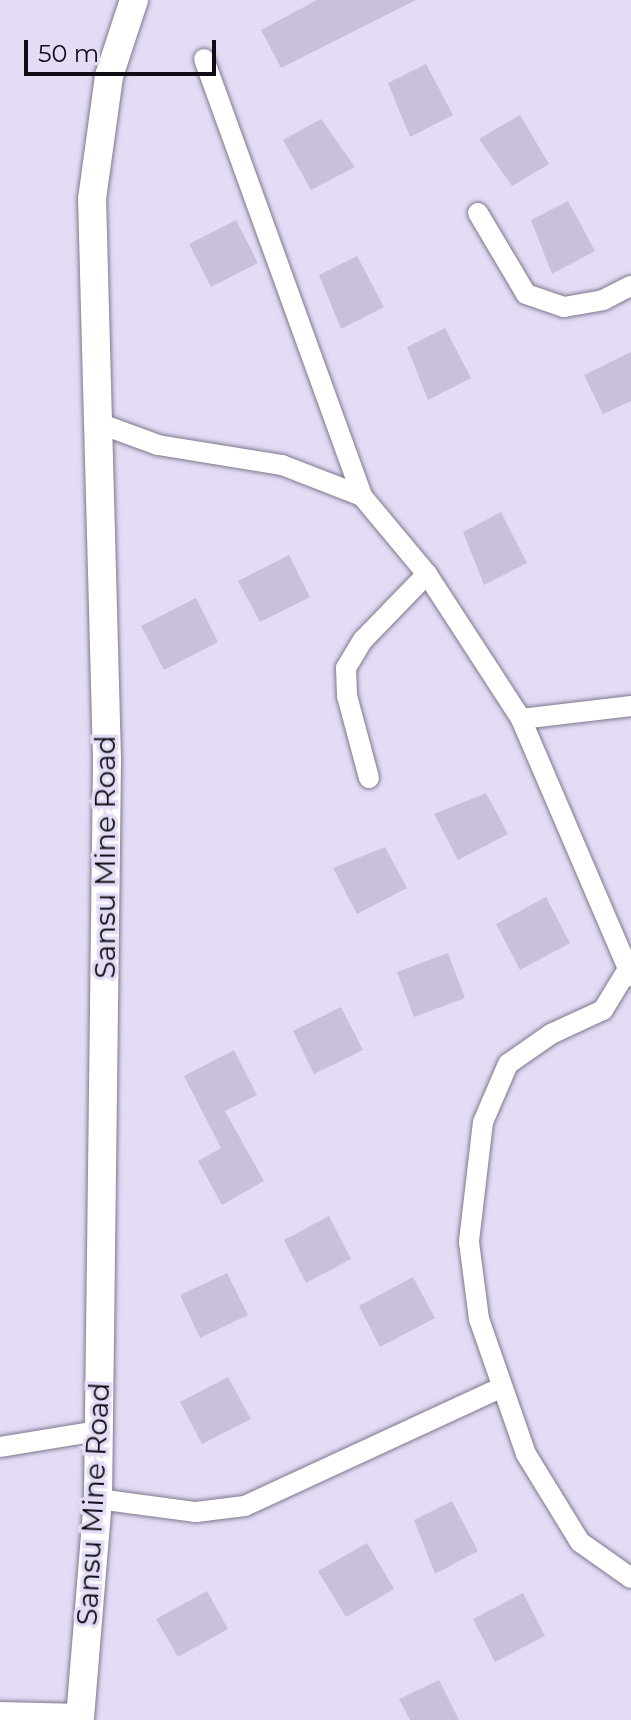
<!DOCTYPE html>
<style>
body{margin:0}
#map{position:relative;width:631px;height:1720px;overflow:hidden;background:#e4dcf5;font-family:Montserrat,sans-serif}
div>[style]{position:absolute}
.building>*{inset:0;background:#c9c1d9}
.roads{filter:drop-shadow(0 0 2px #7f778d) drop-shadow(0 0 2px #7f778d)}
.street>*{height:20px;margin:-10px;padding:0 10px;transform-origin:10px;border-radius:10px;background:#fff}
.secondary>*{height:28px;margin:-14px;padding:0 14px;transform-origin:14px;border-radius:14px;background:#fff}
span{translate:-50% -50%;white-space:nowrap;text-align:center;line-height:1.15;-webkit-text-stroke:7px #e4dcf5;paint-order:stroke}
.street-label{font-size:28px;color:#0f0c14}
.scale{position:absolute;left:24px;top:40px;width:192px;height:36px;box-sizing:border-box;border:4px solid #0f0c14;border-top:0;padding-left:10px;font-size:24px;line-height:28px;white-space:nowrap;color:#0f0c14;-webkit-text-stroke:6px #e4dcf5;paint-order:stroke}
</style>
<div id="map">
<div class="building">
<i style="clip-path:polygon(317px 0,416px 0,281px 68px,261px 30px)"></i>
<i style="clip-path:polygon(426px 64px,453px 115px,410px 137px,388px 83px)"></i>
<i style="clip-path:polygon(520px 115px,549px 164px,512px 186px,479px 139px)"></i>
<i style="clip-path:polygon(321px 119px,355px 167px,311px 190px,283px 140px)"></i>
<i style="clip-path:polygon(568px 201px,595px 251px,552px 274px,531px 220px)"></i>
<i style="clip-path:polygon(236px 220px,258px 263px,211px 287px,189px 244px)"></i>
<i style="clip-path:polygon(357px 256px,384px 307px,341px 329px,319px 275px)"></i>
<i style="clip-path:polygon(445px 328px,471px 378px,428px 400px,407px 347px)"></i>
<i style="clip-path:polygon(631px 352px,631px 401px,603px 414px,584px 375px)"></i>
<i style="clip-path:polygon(501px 512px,527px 563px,484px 585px,463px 532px)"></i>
<i style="clip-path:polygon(289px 555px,310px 597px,260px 622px,238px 581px)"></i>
<i style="clip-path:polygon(196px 598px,218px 642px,164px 670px,141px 626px)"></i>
<i style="clip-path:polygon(486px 793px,508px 834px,458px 860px,434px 814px)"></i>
<i style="clip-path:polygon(385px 847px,407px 888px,357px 914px,333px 868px)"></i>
<i style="clip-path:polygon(546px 897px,570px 943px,520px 970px,496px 924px)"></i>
<i style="clip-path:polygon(448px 953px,465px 998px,414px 1017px,397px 972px)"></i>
<i style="clip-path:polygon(341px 1007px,363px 1050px,314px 1074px,293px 1031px)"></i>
<i style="clip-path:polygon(234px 1050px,257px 1095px,225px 1111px,264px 1181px,222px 1205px,198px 1161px,221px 1148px,184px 1076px)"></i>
<i style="clip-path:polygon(329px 1216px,351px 1259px,306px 1283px,284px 1240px)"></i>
<i style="clip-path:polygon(227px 1273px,248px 1315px,200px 1338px,180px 1295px)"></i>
<i style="clip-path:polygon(413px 1277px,435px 1318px,380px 1347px,359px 1306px)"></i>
<i style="clip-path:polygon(228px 1377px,251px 1419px,202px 1444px,180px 1402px)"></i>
<i style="clip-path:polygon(452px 1501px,478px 1551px,435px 1574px,414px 1520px)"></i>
<i style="clip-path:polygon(367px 1543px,394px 1589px,346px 1617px,318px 1571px)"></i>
<i style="clip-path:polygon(207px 1591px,228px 1629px,178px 1657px,156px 1619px)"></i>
<i style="clip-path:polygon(523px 1593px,545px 1636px,495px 1662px,473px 1619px)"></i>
<i style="clip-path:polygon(439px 1680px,459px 1720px,410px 1720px,399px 1699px)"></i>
</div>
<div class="roads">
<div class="street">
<i style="left:204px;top:59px;width:465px;rotate:70.1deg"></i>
<i style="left:478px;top:213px;width:94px;rotate:59.3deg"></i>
<i style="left:526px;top:294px;width:40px;rotate:18.9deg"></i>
<i style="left:564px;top:307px;width:40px;rotate:-10deg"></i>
<i style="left:603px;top:300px;width:31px;rotate:-27deg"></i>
<i style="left:98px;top:423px;width:64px;rotate:20.1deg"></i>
<i style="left:158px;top:445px;width:126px;rotate:9.2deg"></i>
<i style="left:282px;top:465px;width:86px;rotate:21.2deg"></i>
<i style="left:362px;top:496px;width:102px;rotate:50.2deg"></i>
<i style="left:427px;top:574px;width:173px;rotate:57deg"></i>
<i style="left:521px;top:719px;width:280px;rotate:66.8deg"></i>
<i style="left:521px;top:719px;width:111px;rotate:-6.7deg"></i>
<i style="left:369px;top:778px;width:85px;rotate:-105deg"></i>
<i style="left:347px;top:696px;width:28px;rotate:-92deg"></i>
<i style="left:346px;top:668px;width:33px;rotate:-59deg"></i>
<i style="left:363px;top:640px;width:92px;rotate:-45.9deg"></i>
<i style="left:628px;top:969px;width:48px;rotate:121.4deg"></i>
<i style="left:603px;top:1010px;width:57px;rotate:155.2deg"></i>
<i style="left:551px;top:1034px;width:52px;rotate:145.1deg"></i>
<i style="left:508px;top:1064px;width:63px;rotate:113.3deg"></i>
<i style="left:483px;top:1122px;width:121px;rotate:96.7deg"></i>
<i style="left:469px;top:1242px;width:78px;rotate:82.6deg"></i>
<i style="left:479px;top:1319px;width:143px;rotate:70.8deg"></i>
<i style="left:526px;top:1454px;width:103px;rotate:58.5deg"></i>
<i style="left:580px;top:1542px;width:62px;rotate:35.2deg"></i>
<i style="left:0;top:1447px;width:99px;rotate:-9.3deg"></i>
<i style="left:98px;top:1499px;width:99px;rotate:7.6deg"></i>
<i style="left:196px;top:1512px;width:49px;rotate:-7deg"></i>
<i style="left:245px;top:1506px;width:281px;rotate:-24.8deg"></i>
</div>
<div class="secondary">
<i style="left:0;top:1716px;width:80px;rotate:1.4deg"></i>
<i style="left:80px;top:1718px;width:220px;rotate:-85.3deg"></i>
<i style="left:98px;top:1499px;width:740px;rotate:-89.3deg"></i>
<i style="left:107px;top:759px;width:560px;rotate:-91.53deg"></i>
<i style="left:92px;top:199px;width:124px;rotate:-82.1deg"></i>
<i style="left:109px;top:76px;width:80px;rotate:-71.8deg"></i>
</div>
</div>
<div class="street-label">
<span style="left:105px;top:857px;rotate:-90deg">Sansu Mine Road</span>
<span style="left:93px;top:1504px;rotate:-87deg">Sansu Mine Road</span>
</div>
<div class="scale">50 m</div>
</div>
